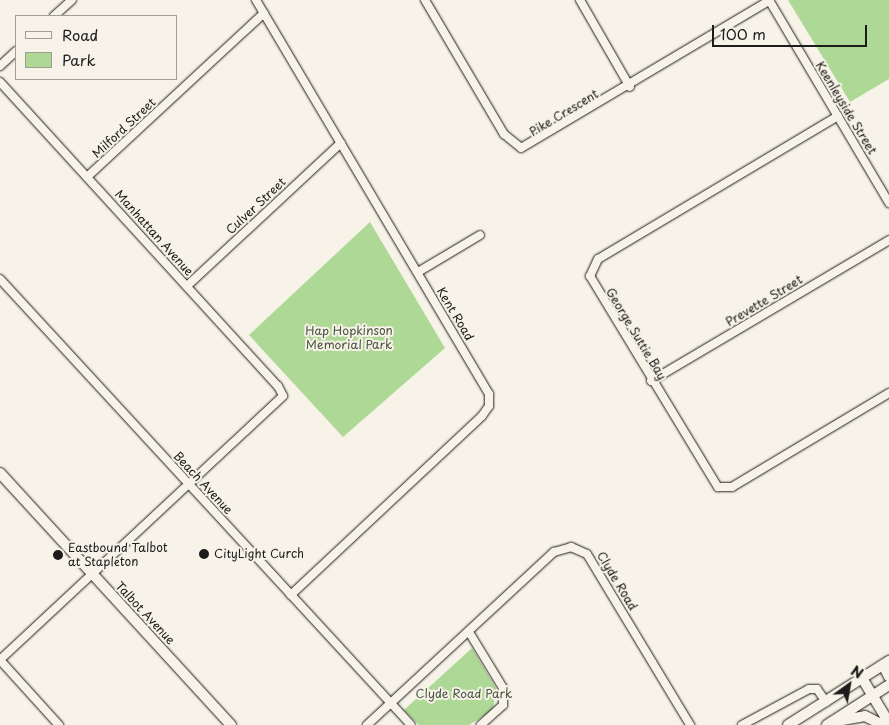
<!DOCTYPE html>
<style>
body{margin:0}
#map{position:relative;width:889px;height:725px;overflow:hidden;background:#f7f3e8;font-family:"Playpen Sans",sans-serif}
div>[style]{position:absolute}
.green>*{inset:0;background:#aed895}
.roads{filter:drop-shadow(0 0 1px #1c1c1c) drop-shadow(0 0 1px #1c1c1c)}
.minor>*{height:8px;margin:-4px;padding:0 4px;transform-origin:4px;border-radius:4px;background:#f7f3e8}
.tertiary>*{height:10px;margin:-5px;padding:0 5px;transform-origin:5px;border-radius:5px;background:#f7f3e8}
.dots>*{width:14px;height:14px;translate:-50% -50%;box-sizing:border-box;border:2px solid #f7f3e8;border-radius:50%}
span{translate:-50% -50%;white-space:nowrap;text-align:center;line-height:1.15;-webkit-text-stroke:4px #f7f3e8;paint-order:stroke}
.street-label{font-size:12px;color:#1c1c1c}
.park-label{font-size:12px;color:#485440}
.poi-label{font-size:12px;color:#1c1c1c}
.left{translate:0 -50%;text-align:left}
.legend{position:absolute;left:15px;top:15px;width:162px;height:65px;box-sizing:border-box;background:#f7f3e8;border:1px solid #9f9d96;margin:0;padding:6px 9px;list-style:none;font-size:15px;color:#1c1c1c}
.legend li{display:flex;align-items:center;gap:10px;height:25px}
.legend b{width:25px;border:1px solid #9f9d96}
.north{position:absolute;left:824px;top:660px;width:50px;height:50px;-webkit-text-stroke:4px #f7f3e8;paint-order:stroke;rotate:32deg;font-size:14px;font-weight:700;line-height:20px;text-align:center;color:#1c1c1c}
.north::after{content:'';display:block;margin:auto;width:18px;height:22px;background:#1c1c1c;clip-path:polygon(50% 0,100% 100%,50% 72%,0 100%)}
.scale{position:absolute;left:712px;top:25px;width:155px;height:22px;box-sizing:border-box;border:2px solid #1c1c1c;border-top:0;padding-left:6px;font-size:15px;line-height:18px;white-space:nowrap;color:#1c1c1c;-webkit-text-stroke:4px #f7f3e8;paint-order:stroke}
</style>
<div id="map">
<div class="green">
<i style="clip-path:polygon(788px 0,889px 0,889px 79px,850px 102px)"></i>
<i style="clip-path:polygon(370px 222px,445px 348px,343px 437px,249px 335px)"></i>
<i style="clip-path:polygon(472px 648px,496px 688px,493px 710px,469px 725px,419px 725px,404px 710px)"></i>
</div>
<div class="roads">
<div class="minor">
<i style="left:256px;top:0;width:458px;rotate:59.4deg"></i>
<i style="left:489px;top:394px;width:12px;rotate:90deg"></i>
<i style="left:489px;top:406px;width:12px;rotate:125deg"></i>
<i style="left:482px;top:416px;width:262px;rotate:136.9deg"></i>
<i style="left:425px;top:0;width:156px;rotate:59.5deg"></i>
<i style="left:504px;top:134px;width:22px;rotate:39deg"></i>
<i style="left:521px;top:148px;width:288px;rotate:-30.7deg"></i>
<i style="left:580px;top:0;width:100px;rotate:60.1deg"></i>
<i style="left:769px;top:0;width:236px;rotate:59.4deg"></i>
<i style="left:54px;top:16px;width:24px;rotate:-42deg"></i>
<i style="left:0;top:66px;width:22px;rotate:-43deg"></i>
<i style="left:0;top:82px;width:412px;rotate:47.6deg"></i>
<i style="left:278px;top:386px;width:11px;rotate:63deg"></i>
<i style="left:283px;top:396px;width:387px;rotate:137deg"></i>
<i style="left:838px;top:116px;width:279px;rotate:149.2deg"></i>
<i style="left:598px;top:259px;width:19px;rotate:115deg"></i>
<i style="left:590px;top:276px;width:247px;rotate:58.8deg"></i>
<i style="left:718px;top:487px;width:14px"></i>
<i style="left:732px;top:487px;width:183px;rotate:-30.9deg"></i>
<i style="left:87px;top:177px;width:241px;rotate:-42.8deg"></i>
<i style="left:418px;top:272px;width:72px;rotate:-30.8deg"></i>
<i style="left:0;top:279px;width:606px;rotate:47.34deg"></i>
<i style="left:187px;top:286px;width:210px;rotate:-42.9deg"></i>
<i style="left:651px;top:381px;width:277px;rotate:-30.6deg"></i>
<i style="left:469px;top:632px;width:66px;rotate:58.7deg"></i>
<i style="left:503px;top:688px;width:17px;rotate:90deg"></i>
<i style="left:503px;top:705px;width:30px;rotate:138deg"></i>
<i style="left:0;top:660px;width:88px;rotate:47.8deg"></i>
<i style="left:367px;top:725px;width:255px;rotate:-42.8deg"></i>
<i style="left:554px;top:552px;width:18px;rotate:-16deg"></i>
<i style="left:571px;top:547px;width:17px;rotate:24deg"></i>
<i style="left:587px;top:554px;width:200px;rotate:58.9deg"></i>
<i style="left:742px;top:725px;width:76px;rotate:-28.2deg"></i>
<i style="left:809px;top:689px;width:8px"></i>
<i style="left:817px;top:689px;width:16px;rotate:55deg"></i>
</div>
<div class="tertiary">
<i style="left:0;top:473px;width:342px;rotate:47.5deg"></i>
<i style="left:883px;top:665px;width:13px;rotate:63deg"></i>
<i style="left:862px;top:678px;width:52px;rotate:59deg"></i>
<i style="left:837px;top:721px;width:28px;rotate:-10deg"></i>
<i style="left:865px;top:716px;width:20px;rotate:27deg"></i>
<i style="left:788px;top:725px;width:120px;rotate:-32.4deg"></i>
<i style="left:827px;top:725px;width:74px;rotate:-32.8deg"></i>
</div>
</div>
<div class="dots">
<i style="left:204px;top:554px;background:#1c1c1c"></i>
<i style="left:58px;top:555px;background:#1c1c1c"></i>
</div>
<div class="street-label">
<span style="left:846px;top:108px;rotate:59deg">Keenleyside Street</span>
<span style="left:564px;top:113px;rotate:-31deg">Pike Crescent</span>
<span style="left:124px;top:128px;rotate:-43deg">Milford Street</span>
<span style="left:256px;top:206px;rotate:-43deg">Culver Street</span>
<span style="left:154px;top:233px;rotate:48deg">Manhattan Avenue</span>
<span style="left:764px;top:301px;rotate:-31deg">Prevette Street</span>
<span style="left:455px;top:314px;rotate:59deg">Kent Road</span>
<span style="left:636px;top:334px;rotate:59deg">George Suttie Bay</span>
<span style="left:203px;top:483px;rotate:47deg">Beach Avenue</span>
<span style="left:617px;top:581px;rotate:59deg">Clyde Road</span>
<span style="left:145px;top:613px;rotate:47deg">Talbot Avenue</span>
</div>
<div class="park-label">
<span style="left:349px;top:338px">Hap Hopkinson<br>Memorial Park</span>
<span style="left:464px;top:694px">Clyde Road Park</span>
</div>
<div class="poi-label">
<span class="left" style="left:68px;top:555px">Eastbound Talbot<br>at Stapleton</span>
<span class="left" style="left:214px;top:554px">CityLight Curch</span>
</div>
<ul class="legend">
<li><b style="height:6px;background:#f7f3e8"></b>Road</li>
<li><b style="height:14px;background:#aed895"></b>Park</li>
</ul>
<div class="north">N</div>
<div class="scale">100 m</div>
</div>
